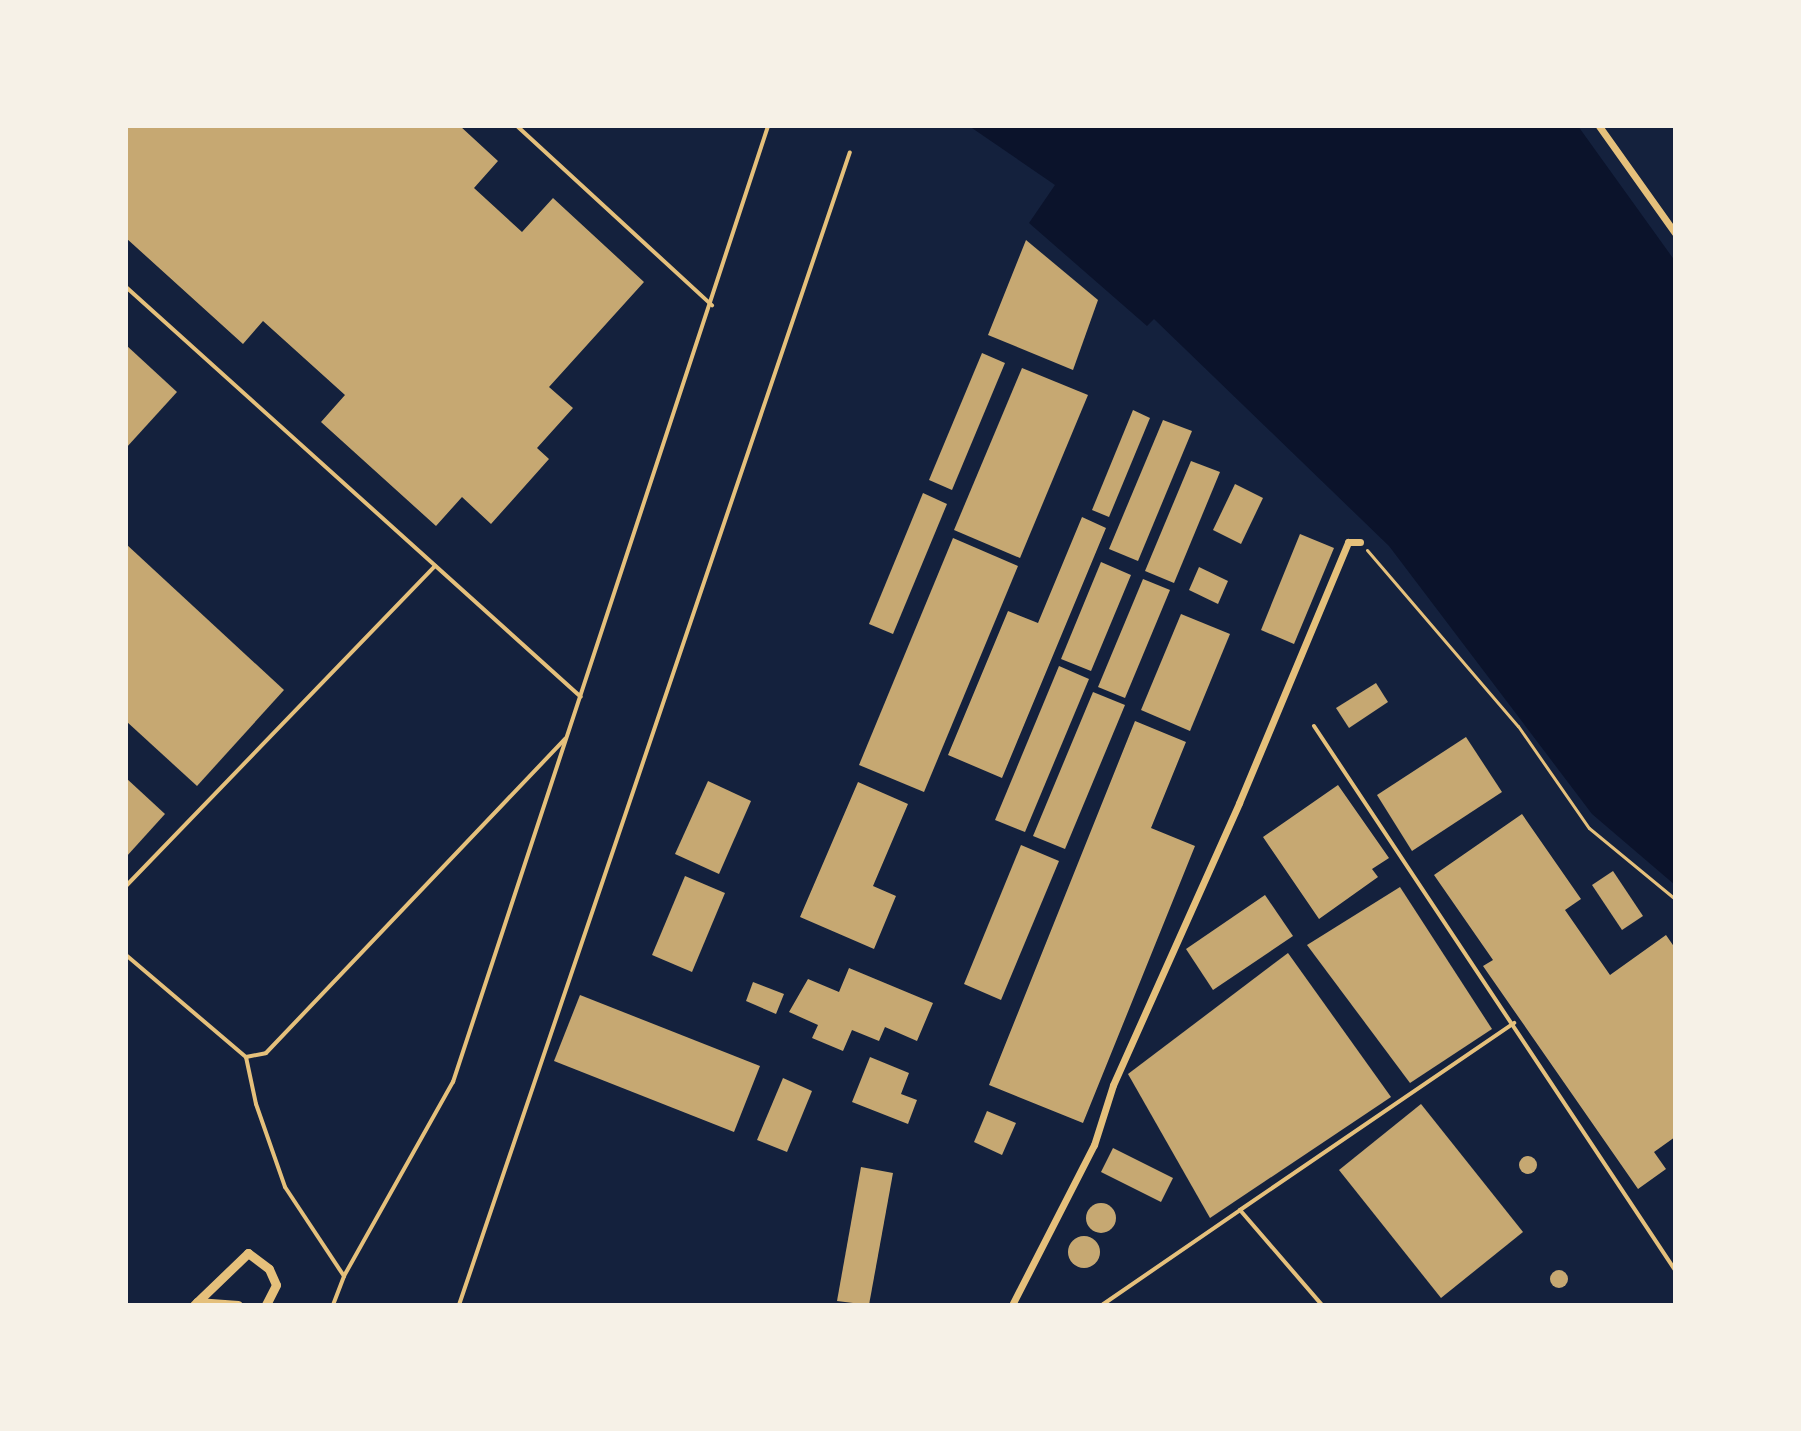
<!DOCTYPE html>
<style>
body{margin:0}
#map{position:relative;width:1801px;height:1431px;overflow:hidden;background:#14213d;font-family:"Fira Sans",sans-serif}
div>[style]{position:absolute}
.water>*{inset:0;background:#0b132b}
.building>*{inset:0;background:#c6a872}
.round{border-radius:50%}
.path>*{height:3px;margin:-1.5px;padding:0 1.5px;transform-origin:1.5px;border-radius:1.5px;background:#e5c07b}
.service>*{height:4px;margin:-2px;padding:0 2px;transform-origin:2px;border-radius:2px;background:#e5c07b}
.minor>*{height:7px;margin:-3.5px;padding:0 3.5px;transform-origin:3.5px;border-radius:3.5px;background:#e5c07b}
.tertiary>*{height:9px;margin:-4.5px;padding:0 4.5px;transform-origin:4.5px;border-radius:4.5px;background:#e5c07b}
span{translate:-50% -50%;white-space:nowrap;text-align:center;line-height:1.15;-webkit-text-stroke:6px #f6f1e7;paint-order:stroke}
.frame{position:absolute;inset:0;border:128px solid #f6f1e7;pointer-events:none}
</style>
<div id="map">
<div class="water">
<i style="clip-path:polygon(969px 126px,1578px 126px,1675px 261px,1675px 885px,1592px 814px,1389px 546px,1154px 319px,1147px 326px,1029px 223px,1055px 185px)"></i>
</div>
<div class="building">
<i style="clip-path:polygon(126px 126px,460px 126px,498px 161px,474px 188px,522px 232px,553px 198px,644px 282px,549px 387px,573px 408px,537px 448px,549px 459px,491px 524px,462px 497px,436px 526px,321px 422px,345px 395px,263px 321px,243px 344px,126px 238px)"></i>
<i style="clip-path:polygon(1026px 240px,1098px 300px,1073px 370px,988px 335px)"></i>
<i style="clip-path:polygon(126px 345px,177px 392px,126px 448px)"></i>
<i style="clip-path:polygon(982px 353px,1005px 363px,952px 490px,929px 480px)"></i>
<i style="clip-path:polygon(1022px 368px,1088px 395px,1020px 558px,954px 530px)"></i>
<i style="clip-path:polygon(1133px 410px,1150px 418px,1109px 517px,1092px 510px)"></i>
<i style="clip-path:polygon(1163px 420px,1192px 431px,1138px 561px,1109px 549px)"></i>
<i style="clip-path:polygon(1191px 461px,1220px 472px,1174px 583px,1145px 571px)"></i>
<i style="clip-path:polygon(1235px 484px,1263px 498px,1241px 544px,1213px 530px)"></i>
<i style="clip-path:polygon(923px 493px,947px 504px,893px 634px,869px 624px)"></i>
<i style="clip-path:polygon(1082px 517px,1106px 528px,1002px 778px,948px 755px,1008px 611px,1038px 623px)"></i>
<i style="clip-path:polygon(1300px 534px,1334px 548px,1294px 644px,1261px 630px)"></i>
<i style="clip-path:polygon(953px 538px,1018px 566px,924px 792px,859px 765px)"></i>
<i style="clip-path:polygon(126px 544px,284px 690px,197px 786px,126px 721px)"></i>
<i style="clip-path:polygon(1101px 562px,1131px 575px,1091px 671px,1061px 659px)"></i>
<i style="clip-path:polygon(1199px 567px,1228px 581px,1218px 604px,1189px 590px)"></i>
<i style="clip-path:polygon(1143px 579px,1170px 590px,1125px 698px,1098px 687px)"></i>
<i style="clip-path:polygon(1181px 614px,1230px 634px,1190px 731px,1141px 710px)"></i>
<i style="clip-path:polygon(1059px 666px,1089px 679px,1025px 832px,995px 820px)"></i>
<i style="clip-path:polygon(1376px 683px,1388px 702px,1349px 728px,1336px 708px)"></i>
<i style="clip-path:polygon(1093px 692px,1125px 705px,1065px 849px,1033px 836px)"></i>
<i style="clip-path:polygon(1135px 721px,1186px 742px,1151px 828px,1195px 846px,1083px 1123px,989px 1085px)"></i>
<i style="clip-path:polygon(1466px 737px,1502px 792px,1412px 851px,1377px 795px)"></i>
<i style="clip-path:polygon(126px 778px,165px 814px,126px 857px)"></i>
<i style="clip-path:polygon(708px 781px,751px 801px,719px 874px,675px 854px)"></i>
<i style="clip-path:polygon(858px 782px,908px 804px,873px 886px,896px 896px,874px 949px,800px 917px)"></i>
<i style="clip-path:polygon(1338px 785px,1389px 858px,1372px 869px,1378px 877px,1319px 919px,1263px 837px)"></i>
<i style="clip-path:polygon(1522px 814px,1581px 899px,1565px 910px,1610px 975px,1666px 935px,1675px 948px,1675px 1137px,1654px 1152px,1666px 1169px,1638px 1189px,1483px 966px,1493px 960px,1434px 875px)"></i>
<i style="clip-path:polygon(1021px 845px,1059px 861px,1001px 1000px,964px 984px)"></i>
<i style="clip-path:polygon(1613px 871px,1643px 916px,1622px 930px,1592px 885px)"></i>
<i style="clip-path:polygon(685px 876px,725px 893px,692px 972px,652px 955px)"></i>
<i style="clip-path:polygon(1400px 887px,1492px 1029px,1410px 1083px,1307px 945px)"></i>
<i style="clip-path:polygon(1265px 895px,1293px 936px,1213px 990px,1186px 949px)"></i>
<i style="clip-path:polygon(1288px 953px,1391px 1097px,1210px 1218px,1128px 1074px)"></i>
<i style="clip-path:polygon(849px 968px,933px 1003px,917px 1041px,885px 1027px,879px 1041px,852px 1030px,843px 1051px,812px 1038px,818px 1025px,789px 1012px,808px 979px,839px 992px)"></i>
<i style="clip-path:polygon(753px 982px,784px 994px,776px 1014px,746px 1001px)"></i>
<i style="clip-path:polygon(580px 995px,760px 1066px,734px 1132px,554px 1061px)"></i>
<i style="clip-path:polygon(870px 1057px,909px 1073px,901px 1094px,917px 1100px,908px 1124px,852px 1102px)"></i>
<i style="clip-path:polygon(783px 1078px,812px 1091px,787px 1152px,757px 1140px)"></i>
<i style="clip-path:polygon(1421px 1104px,1523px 1232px,1441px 1298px,1339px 1170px)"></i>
<i style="clip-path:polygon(987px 1111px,1016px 1123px,1002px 1155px,974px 1142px)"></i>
<i style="clip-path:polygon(1113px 1148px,1173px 1178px,1161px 1202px,1101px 1172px)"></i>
<i class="round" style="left:1519px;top:1156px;width:18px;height:18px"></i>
<i style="clip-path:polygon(861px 1167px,893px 1173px,869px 1305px,837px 1301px)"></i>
<i class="round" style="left:1086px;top:1203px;width:30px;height:30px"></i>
<i class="round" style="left:1068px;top:1236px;width:32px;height:32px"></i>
<i class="round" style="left:1550px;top:1270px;width:18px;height:18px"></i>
</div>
<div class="path">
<i style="left:1367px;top:550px;width:232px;rotate:49.4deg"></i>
<i style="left:1518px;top:726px;width:124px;rotate:55.2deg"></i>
<i style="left:1589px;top:828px;width:112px;rotate:39.5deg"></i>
</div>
<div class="service">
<i style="left:517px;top:126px;width:265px;rotate:42.6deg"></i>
<i style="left:126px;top:287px;width:612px;rotate:42.02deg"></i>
<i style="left:1314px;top:726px;width:653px;rotate:56.43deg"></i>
<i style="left:126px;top:886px;width:445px;rotate:-46deg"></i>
<i style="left:126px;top:955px;width:157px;rotate:40.4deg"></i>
<i style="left:246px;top:1057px;width:48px;rotate:78deg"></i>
<i style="left:256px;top:1104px;width:88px;rotate:70.7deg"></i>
<i style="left:285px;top:1187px;width:107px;rotate:56.5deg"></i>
<i style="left:246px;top:1057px;width:20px;rotate:-11deg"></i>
<i style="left:266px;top:1053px;width:434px;rotate:-46.4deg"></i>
<i style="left:1240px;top:1210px;width:332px;rotate:-34.3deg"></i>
<i style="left:333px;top:1305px;width:31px;rotate:-69deg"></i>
<i style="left:344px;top:1276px;width:223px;rotate:-60.7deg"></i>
<i style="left:453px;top:1082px;width:1007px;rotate:-71.76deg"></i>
<i style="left:459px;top:1305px;width:1217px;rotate:-71.27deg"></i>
<i style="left:1102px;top:1305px;width:168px;rotate:-34.5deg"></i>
<i style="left:1240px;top:1210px;width:125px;rotate:49.2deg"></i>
</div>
<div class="minor">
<i style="left:1599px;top:126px;width:131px;rotate:54.6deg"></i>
<i style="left:1012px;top:1305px;width:180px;rotate:-62.9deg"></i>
<i style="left:1094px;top:1145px;width:63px;rotate:-72.4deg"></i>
<i style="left:1113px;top:1085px;width:309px;rotate:-65.9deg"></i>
<i style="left:1239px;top:803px;width:283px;rotate:-67.3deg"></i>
<i style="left:1348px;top:542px;width:12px"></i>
</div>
<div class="tertiary">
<i style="left:197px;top:1302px;width:41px;rotate:4.2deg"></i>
<i style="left:194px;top:1305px;width:75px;rotate:-43.9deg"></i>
<i style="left:248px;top:1253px;width:26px;rotate:37deg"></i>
<i style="left:269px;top:1269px;width:17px;rotate:66deg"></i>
<i style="left:276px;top:1285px;width:22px;rotate:117deg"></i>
</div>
<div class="frame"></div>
</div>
